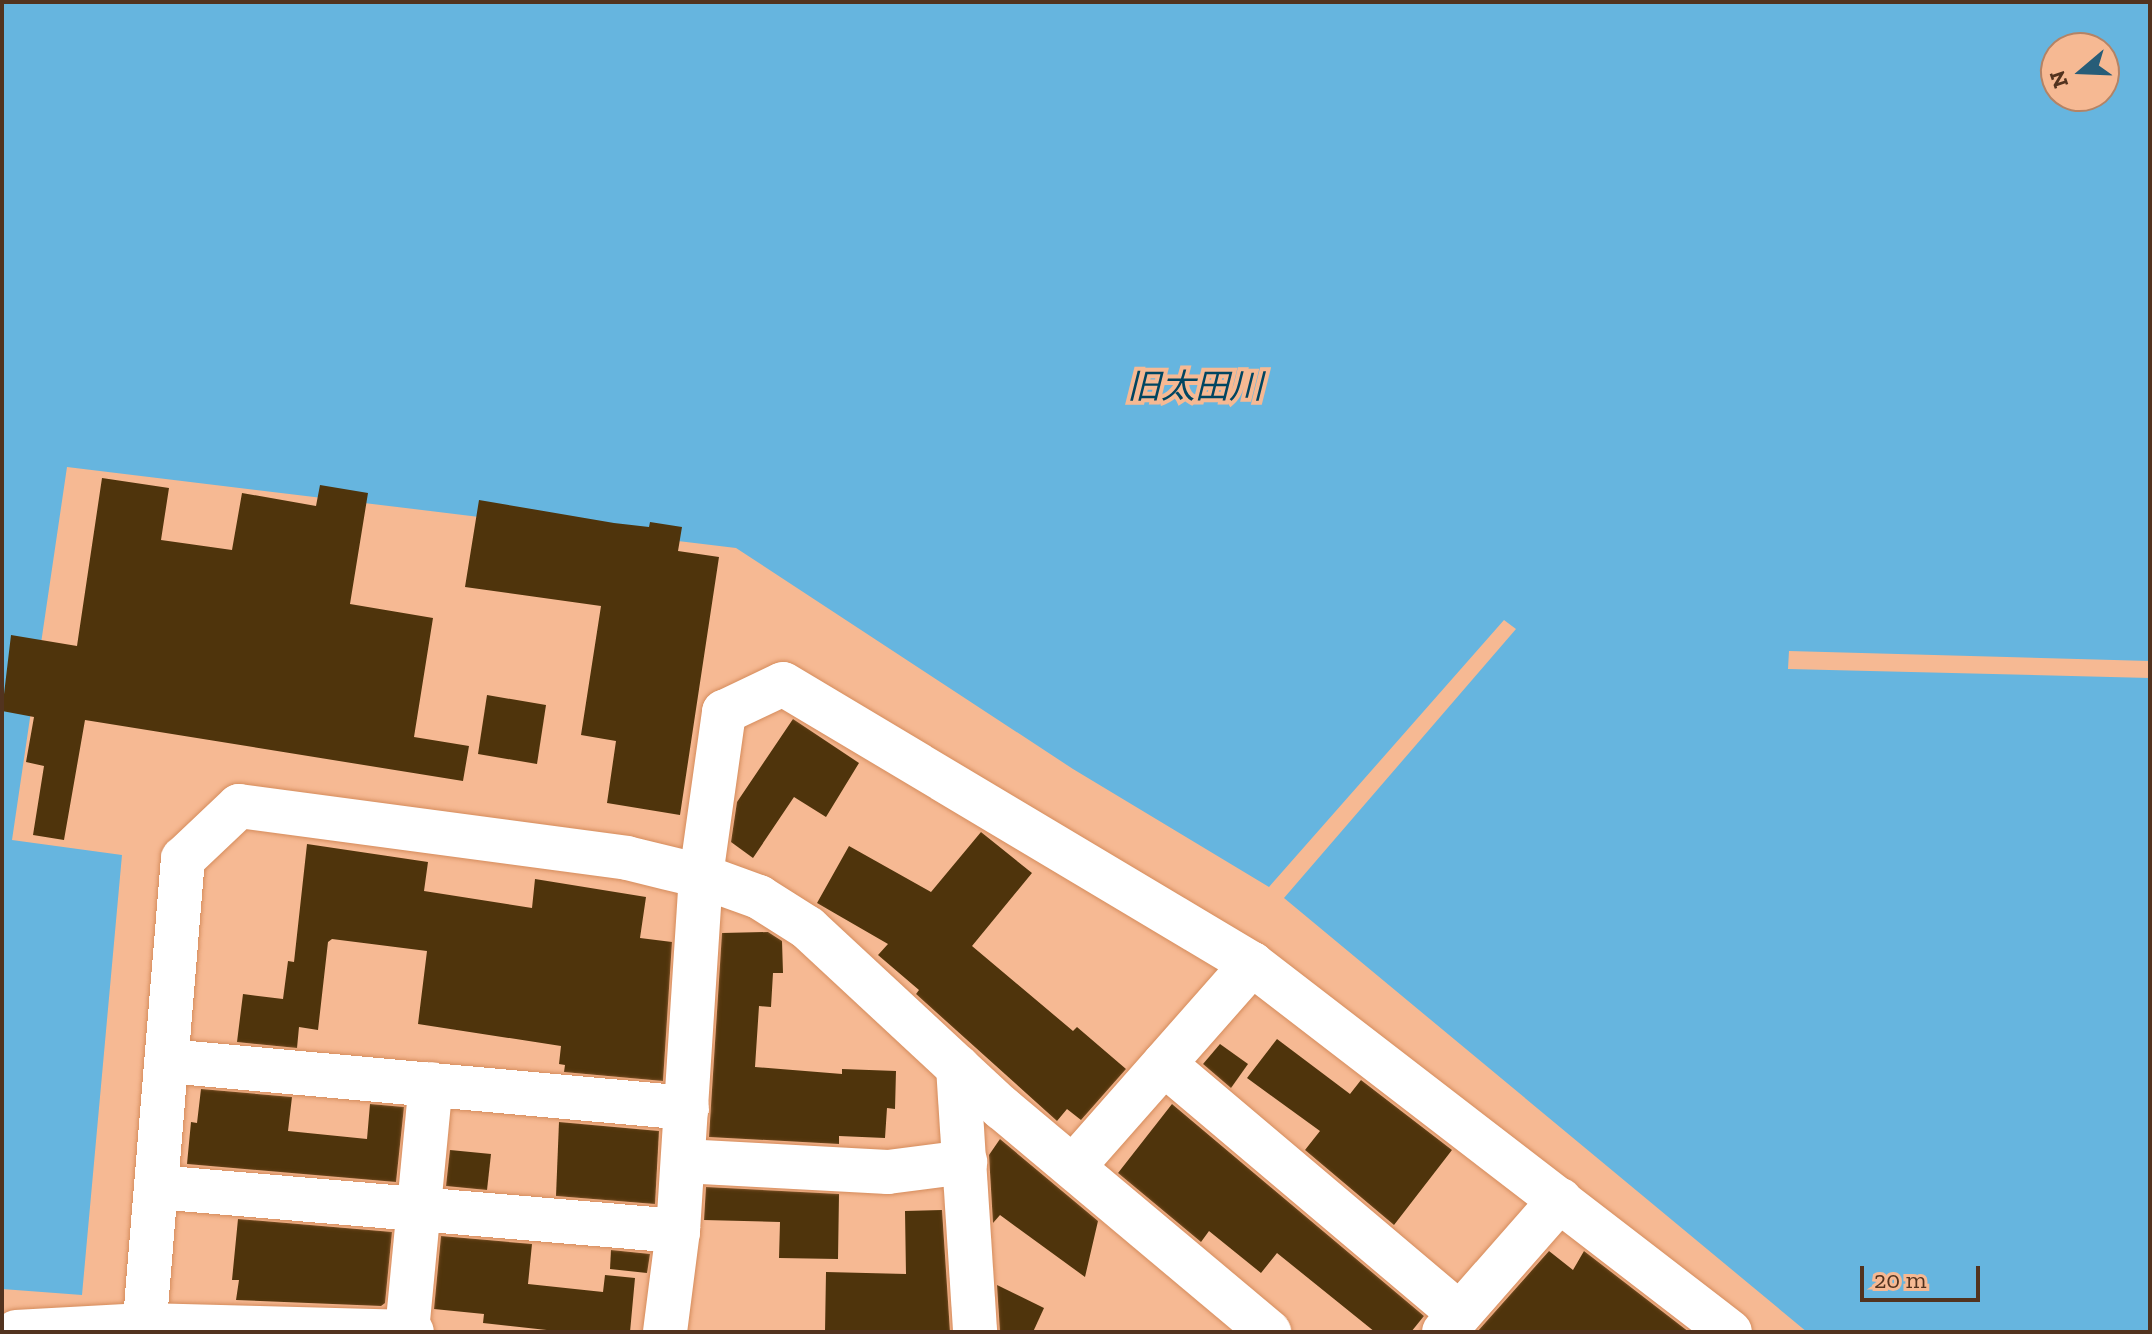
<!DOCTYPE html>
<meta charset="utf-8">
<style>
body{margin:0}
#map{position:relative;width:2152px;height:1334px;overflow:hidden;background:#f6b993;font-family:"Zilla Slab","Noto Sans JP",serif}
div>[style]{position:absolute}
.water>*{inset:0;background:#66b5df}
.building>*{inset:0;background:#4f340c}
.roads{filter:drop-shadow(0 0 2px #d58c5c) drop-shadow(0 0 2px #d58c5c)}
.minor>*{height:44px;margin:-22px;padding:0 22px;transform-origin:22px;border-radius:22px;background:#fff}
span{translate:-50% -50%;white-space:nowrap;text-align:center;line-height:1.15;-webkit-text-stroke:8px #f6b993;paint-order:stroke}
.water-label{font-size:34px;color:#004561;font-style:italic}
.frame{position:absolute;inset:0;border:4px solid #52331f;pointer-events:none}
.north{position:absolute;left:2040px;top:32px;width:80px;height:80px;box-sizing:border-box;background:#f6b993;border:2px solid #b48365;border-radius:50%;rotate:251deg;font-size:22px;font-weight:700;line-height:32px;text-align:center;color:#52331f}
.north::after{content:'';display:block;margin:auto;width:28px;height:36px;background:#275d78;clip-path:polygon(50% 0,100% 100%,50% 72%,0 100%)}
.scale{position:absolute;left:1860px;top:1266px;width:120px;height:36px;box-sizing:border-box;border:4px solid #52331f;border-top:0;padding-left:10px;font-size:24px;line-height:28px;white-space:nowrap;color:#52331f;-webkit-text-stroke:6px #f6b993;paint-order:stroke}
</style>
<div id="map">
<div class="water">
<i style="clip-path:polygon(evenodd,2px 2px,2150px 2px,2150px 661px,1789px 651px,1788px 669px,2150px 678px,2150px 1332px,1807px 1332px,1284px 898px,1516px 629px,1504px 620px,1269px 887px,1073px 769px,736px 548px,67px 467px,12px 840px,122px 855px,82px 1295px,2px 1289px,2px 2px,2056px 48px,2104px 48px,2104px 96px,2056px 96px,2056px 48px)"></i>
</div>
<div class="building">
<i style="clip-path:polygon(102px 478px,169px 488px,161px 540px,232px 550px,242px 493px,316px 506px,320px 485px,368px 493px,350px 604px,433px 618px,414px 737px,469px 746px,463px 781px,85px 720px,64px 840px,33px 835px,44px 766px,26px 762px,34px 717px,2px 711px,11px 635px,77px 646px)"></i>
<i style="clip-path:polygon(479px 500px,614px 523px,649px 527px,650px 522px,682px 527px,678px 551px,719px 557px,680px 815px,607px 803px,616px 741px,581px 735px,601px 606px,465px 587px)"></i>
<i style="clip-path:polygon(487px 695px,546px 705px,537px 764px,478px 754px)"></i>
<i style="clip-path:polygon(793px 719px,859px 763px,826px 817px,794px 797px,753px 858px,731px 842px,737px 802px)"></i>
<i style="clip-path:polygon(981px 832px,1032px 873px,972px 946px,1073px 1031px,1077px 1027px,1126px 1069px,1081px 1120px,1067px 1109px,1057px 1121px,916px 994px,919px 990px,878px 955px,888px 944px,817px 903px,849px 846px,931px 892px)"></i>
<i style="clip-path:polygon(307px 844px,428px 862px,424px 891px,532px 908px,535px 879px,646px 897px,640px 938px,672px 942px,663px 1081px,564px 1072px,565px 1065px,559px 1064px,561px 1046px,418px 1024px,427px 951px,332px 939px,328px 942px,318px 1030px,299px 1027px,297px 1048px,237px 1042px,243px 994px,283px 999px,288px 961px,294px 962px)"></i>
<i style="clip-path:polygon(768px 932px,782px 941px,783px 973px,773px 973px,771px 1007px,759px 1006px,755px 1067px,842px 1074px,842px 1069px,896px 1071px,895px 1109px,887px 1108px,885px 1138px,839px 1136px,839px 1144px,709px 1137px,722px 933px)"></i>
<i style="clip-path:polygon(1277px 1039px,1350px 1094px,1361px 1080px,1452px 1150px,1394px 1225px,1305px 1150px,1320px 1131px,1247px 1078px)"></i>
<i style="clip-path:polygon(1220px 1044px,1248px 1064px,1231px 1088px,1203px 1064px)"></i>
<i style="clip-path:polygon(201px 1089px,292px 1097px,288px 1131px,367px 1139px,370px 1104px,404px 1107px,396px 1182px,187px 1164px,191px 1122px,197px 1123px)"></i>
<i style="clip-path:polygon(1172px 1104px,1424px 1316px,1411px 1332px,1375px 1332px,1277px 1253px,1261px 1273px,1209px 1231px,1201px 1242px,1118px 1173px)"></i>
<i style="clip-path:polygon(559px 1122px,659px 1131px,655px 1204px,556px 1196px)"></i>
<i style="clip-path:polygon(1000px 1139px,1098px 1221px,1085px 1277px,1000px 1215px,993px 1223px,989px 1155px)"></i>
<i style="clip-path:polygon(450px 1150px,491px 1154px,487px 1190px,446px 1186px)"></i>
<i style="clip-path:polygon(706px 1187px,839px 1194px,838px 1259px,779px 1258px,780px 1222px,704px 1220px)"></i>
<i style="clip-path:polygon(942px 1210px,950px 1332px,825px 1332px,826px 1272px,906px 1274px,905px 1211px)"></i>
<i style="clip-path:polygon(238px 1219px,392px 1232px,385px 1303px,381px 1306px,236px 1300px,239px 1280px,232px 1280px)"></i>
<i style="clip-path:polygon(441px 1236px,532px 1244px,528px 1284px,603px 1292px,605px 1275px,635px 1278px,630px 1332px,565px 1332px,483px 1323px,484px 1314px,434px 1309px)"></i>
<i style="clip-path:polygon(611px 1250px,650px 1254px,647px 1273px,610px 1269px)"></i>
<i style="clip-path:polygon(1549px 1251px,1573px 1270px,1584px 1251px,1689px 1332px,1477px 1332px)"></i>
<i style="clip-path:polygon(997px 1285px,1044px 1308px,1033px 1332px,1000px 1332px)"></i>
</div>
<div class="roads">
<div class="minor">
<i style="left:167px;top:1061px;width:522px;rotate:5.16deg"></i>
<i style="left:1164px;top:1064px;width:387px;rotate:40.2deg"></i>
<i style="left:958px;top:1067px;width:266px;rotate:86.3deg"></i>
<i style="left:683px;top:1161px;width:205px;rotate:3.1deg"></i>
<i style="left:888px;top:1172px;width:78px;rotate:-7.4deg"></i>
<i style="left:1073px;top:1167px;width:271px;rotate:-48.6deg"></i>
<i style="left:156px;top:1187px;width:524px;rotate:4.82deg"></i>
<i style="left:407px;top:1331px;width:248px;rotate:-84.5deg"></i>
<i style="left:16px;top:1332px;width:128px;rotate:-3.1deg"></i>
<i style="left:144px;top:1325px;width:268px;rotate:1.5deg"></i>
<i style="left:144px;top:1332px;width:475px;rotate:-85.3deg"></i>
<i style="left:183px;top:859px;width:77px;rotate:-43.4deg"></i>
<i style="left:239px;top:806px;width:391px;rotate:7.6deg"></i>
<i style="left:627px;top:858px;width:76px;rotate:13.7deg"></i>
<i style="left:701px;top:876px;width:62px;rotate:19.9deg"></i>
<i style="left:759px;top:897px;width:58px;rotate:32.3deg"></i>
<i style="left:808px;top:928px;width:265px;rotate:42.9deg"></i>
<i style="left:1002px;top:1108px;width:349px;rotate:40deg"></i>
<i style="left:665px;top:1332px;width:102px;rotate:-82.7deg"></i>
<i style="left:678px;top:1231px;width:356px;rotate:-86.3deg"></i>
<i style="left:701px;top:876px;width:166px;rotate:-82deg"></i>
<i style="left:724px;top:712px;width:65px;rotate:-25.4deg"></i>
<i style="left:783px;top:684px;width:546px;rotate:30.84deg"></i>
<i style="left:1252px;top:964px;width:603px;rotate:37.59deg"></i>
<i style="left:1444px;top:1332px;width:176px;rotate:-48.7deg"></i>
</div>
</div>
<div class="water-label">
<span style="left:1195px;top:387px">旧太田川</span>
</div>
<div class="frame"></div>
<div class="north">N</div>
<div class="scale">20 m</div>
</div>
